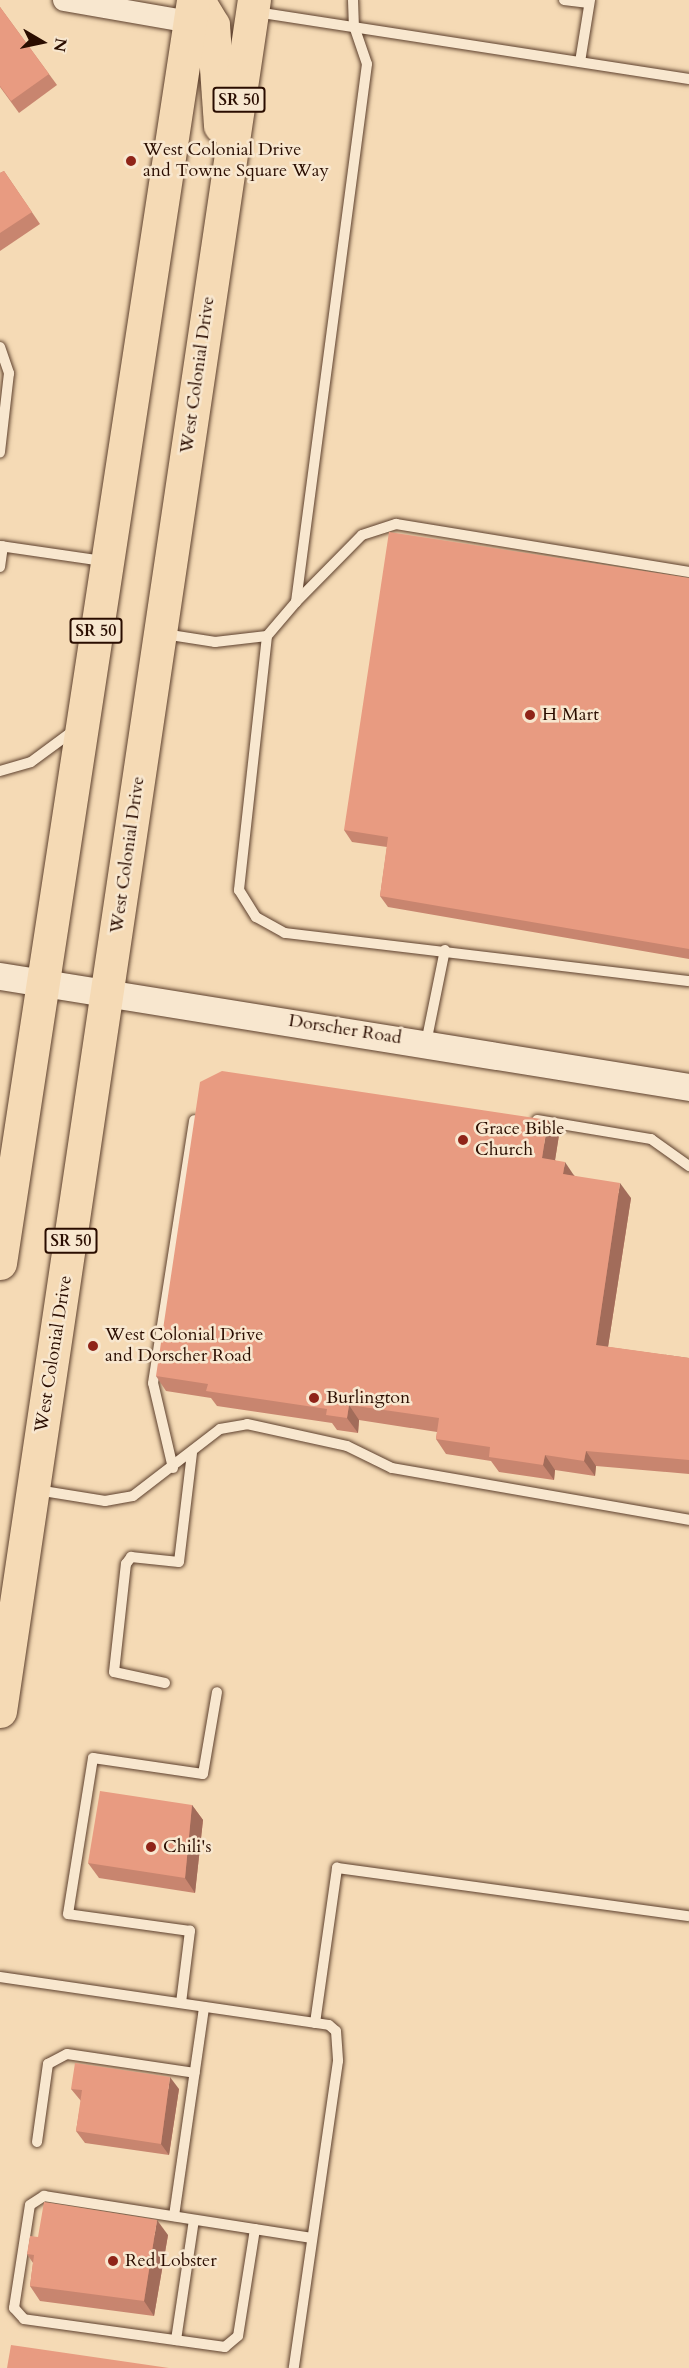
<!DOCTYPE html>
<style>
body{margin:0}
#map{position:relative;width:689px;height:2368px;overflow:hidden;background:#f5dab5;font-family:Cardo,serif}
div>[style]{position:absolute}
.roads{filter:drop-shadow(0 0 2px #5d402d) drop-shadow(0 0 2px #5d402d)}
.service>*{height:10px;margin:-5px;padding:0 5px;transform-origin:5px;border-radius:5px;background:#f8e7cf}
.minor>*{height:22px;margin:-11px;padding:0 11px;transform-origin:11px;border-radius:11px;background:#f8e7cf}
.tertiary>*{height:27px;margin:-13.5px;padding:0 13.5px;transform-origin:13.5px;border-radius:13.5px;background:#f8e7cf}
.trunk>*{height:33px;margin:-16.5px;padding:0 16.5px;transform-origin:16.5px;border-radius:16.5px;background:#f5dab5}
.wall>*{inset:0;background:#c8856f}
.shaded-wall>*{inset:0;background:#a26c5a}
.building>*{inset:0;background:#e89b81}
.dots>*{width:16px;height:16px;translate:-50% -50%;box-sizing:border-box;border:3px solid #f8e7cf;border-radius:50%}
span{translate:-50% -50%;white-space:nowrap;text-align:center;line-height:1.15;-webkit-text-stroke:5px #f8e7cf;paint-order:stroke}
.shield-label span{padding:2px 4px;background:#f8e7cf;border:2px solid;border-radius:4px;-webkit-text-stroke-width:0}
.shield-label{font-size:16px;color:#2a0d00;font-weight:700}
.poi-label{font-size:18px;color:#2a0d00}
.left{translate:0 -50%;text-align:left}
.street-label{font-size:18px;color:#2a0d00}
.north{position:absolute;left:12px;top:12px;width:60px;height:60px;-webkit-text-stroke:4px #f8e7cf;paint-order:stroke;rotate:99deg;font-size:16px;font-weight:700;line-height:24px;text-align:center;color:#2a0d00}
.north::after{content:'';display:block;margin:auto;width:21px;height:27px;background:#2a0d00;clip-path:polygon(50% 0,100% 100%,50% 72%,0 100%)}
</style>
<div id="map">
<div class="roads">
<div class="service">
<i style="left:353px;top:0;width:26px;rotate:88deg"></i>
<i style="left:354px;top:26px;width:40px;rotate:71.1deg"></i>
<i style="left:367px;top:64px;width:543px;rotate:97.52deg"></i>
<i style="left:296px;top:602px;width:45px;rotate:130.5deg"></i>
<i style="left:267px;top:636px;width:256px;rotate:96.3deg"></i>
<i style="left:239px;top:890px;width:32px;rotate:58deg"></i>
<i style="left:256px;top:917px;width:33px;rotate:29deg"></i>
<i style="left:285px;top:933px;width:407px;rotate:6.8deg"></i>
<i style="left:564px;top:0;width:25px;rotate:7deg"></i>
<i style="left:256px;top:12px;width:438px;rotate:8.8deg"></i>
<i style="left:580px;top:62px;width:63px;rotate:-80.8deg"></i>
<i style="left:0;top:347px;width:28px;rotate:71deg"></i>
<i style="left:9px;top:373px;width:80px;rotate:96.5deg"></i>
<i style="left:0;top:546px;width:104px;rotate:8.3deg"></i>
<i style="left:0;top:567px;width:21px;rotate:-82deg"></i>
<i style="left:296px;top:602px;width:94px;rotate:-45.4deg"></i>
<i style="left:362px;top:535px;width:36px;rotate:-18deg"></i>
<i style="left:396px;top:524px;width:297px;rotate:9.3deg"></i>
<i style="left:164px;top:634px;width:52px;rotate:8.9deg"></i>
<i style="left:215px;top:642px;width:52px;rotate:-6.6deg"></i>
<i style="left:0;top:771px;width:32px;rotate:-16deg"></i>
<i style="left:31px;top:762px;width:52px;rotate:-36.4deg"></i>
<i style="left:426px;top:1043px;width:95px;rotate:-78.5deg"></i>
<i style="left:537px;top:1120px;width:116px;rotate:9.5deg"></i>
<i style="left:651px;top:1139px;width:47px;rotate:35.4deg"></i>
<i style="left:173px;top:1468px;width:87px;rotate:-103.2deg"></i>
<i style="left:153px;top:1383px;width:266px;rotate:-81.1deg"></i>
<i style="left:37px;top:1490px;width:69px;rotate:9.2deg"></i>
<i style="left:105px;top:1501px;width:28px;rotate:-10deg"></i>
<i style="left:133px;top:1496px;width:110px;rotate:-37.6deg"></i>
<i style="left:220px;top:1429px;width:27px;rotate:-10deg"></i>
<i style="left:247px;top:1424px;width:102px;rotate:12.4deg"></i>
<i style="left:347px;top:1446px;width:50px;rotate:26.1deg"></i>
<i style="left:392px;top:1468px;width:302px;rotate:9.9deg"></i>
<i style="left:165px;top:1683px;width:52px;rotate:-167.8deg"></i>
<i style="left:114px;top:1672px;width:109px;rotate:-83.7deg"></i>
<i style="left:126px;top:1564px;width:9px;rotate:-54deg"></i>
<i style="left:131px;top:1557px;width:48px;rotate:5.9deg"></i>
<i style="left:179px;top:1562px;width:110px;rotate:-83.2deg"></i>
<i style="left:0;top:1977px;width:332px;rotate:8.3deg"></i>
<i style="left:329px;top:2025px;width:9px;rotate:41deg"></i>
<i style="left:336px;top:2031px;width:30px;rotate:86deg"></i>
<i style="left:338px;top:2061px;width:310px;rotate:98.2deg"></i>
<i style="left:181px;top:2003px;width:73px;rotate:-82.9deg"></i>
<i style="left:190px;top:1931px;width:123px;rotate:-172.1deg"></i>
<i style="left:68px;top:1914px;width:158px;rotate:-80.9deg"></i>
<i style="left:93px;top:1758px;width:111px;rotate:8.3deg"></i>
<i style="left:203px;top:1774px;width:83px;rotate:-80.3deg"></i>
<i style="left:315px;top:2023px;width:157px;rotate:-81.9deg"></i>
<i style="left:337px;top:1868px;width:355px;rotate:7.8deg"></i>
<i style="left:37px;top:2142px;width:79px;rotate:-82deg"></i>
<i style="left:48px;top:2064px;width:21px;rotate:-28deg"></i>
<i style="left:67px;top:2054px;width:129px;rotate:8.4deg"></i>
<i style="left:174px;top:2216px;width:211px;rotate:-81.8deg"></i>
<i style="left:255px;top:2229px;width:108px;rotate:99deg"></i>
<i style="left:238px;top:2336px;width:17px;rotate:140deg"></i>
<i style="left:225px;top:2347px;width:203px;rotate:-172.1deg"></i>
<i style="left:24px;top:2319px;width:15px;rotate:-132deg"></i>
<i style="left:14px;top:2308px;width:104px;rotate:-81.2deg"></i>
<i style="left:30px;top:2205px;width:17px;rotate:-33deg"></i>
<i style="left:44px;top:2196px;width:271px;rotate:8.9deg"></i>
<i style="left:176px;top:2340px;width:121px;rotate:-81.5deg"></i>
</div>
<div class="minor">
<i style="left:64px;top:0;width:128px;rotate:9.9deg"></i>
</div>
<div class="tertiary">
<i style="left:0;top:976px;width:698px;rotate:9.15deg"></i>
</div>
<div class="trunk">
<i style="left:198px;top:0;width:29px;rotate:59deg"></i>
<i style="left:213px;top:25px;width:101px;rotate:86deg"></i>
<i style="left:0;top:1263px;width:1278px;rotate:-81.31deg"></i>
<i style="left:0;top:1711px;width:1730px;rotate:-81.56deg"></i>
</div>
</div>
<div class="wall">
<i style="clip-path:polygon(0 7px,57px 85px,19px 113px,0 87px)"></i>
<i style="clip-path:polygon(4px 171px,40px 224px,0 251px,0 173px)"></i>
<i style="clip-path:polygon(689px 578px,689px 959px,388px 907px,380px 896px,387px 847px,352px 842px,344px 830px)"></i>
<i style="clip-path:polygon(559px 1135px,555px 1160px,575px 1176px,631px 1198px,608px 1347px,689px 1358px,689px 1474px,596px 1466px,595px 1476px,555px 1470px,554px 1480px,499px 1472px,491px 1461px,446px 1454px,436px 1439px,437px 1432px,359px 1420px,358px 1433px,337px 1430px,332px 1423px,217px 1406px,211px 1398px,166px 1391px,156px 1376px)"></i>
<i style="clip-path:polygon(192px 1805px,203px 1820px,195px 1893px,99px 1878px,88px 1863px)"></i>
<i style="clip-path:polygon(71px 2089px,179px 2089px,169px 2155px,85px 2143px,76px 2131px,81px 2101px)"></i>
<i style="clip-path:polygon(168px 2235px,154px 2316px,40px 2301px,30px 2286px,33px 2263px,27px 2254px,38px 2237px)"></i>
</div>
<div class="shaded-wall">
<i style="clip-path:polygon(548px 1120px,559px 1135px,553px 1173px,542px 1158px)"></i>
<i style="clip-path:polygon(565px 1162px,575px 1177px,563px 1174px)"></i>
<i style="clip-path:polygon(620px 1183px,631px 1198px,606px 1360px,596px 1345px)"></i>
<i style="clip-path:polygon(349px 1405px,359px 1420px,358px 1433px,347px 1418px)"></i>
<i style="clip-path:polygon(586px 1451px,596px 1466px,595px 1476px,584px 1461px)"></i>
<i style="clip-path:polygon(545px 1455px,555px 1470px,554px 1480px,543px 1465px)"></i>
<i style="clip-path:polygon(192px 1805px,203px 1820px,195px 1893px,185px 1878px)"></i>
<i style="clip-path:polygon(170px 2077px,179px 2089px,169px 2155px,161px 2144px)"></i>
<i style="clip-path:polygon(157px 2220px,168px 2235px,154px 2316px,144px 2301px)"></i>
</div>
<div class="building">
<i style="clip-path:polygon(0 7px,49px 74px,11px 101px,0 86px)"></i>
<i style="clip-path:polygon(4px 171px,32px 212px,0 233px,0 173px)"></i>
<i style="clip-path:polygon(389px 532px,689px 578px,689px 949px,380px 896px,388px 837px,344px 830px)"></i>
<i style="clip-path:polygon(222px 1071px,548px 1120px,542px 1158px,565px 1162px,563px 1174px,620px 1183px,596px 1345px,689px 1358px,689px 1460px,586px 1451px,584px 1461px,545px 1455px,543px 1465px,489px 1457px,490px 1447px,436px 1439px,439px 1418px,349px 1405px,347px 1418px,326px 1415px,327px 1409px,206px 1391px,208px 1384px,156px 1376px,200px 1082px)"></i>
<i style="clip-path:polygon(100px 1791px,192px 1805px,185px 1878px,88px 1863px)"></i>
<i style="clip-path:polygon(75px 2063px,170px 2077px,161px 2144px,76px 2131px,82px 2090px,71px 2089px)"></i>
<i style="clip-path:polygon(44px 2202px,157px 2220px,144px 2301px,30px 2286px,34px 2255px,27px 2254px,30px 2236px,38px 2237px)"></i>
<i style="clip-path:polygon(11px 2345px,169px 2368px,7px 2368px)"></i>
</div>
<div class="dots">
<i style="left:131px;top:161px;background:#8f2418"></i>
<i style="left:530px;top:715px;background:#8f2418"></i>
<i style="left:463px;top:1140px;background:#8f2418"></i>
<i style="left:93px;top:1346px;background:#8f2418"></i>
<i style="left:314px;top:1398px;background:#8f2418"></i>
<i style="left:151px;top:1847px;background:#8f2418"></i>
<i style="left:113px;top:2261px;background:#8f2418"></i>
</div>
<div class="shield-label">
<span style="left:239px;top:100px">SR 50</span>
<span style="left:96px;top:631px">SR 50</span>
<span style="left:71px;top:1241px">SR 50</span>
</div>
<div class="poi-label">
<span class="left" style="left:143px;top:161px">West Colonial Drive<br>and Towne Square Way</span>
<span class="left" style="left:542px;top:715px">H Mart</span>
<span class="left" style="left:475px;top:1140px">Grace Bible<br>Church</span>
<span class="left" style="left:105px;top:1346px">West Colonial Drive<br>and Dorscher Road</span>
<span class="left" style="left:326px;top:1398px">Burlington</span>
<span class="left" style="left:163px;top:1847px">Chili's</span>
<span class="left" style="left:125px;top:2261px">Red Lobster</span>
</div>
<div class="street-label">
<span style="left:198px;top:375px;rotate:-82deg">West Colonial Drive</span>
<span style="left:128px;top:855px;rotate:-82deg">West Colonial Drive</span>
<span style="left:345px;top:1030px;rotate:9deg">Dorscher Road</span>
<span style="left:54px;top:1354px;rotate:-81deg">West Colonial Drive</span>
</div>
<div class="north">N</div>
</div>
